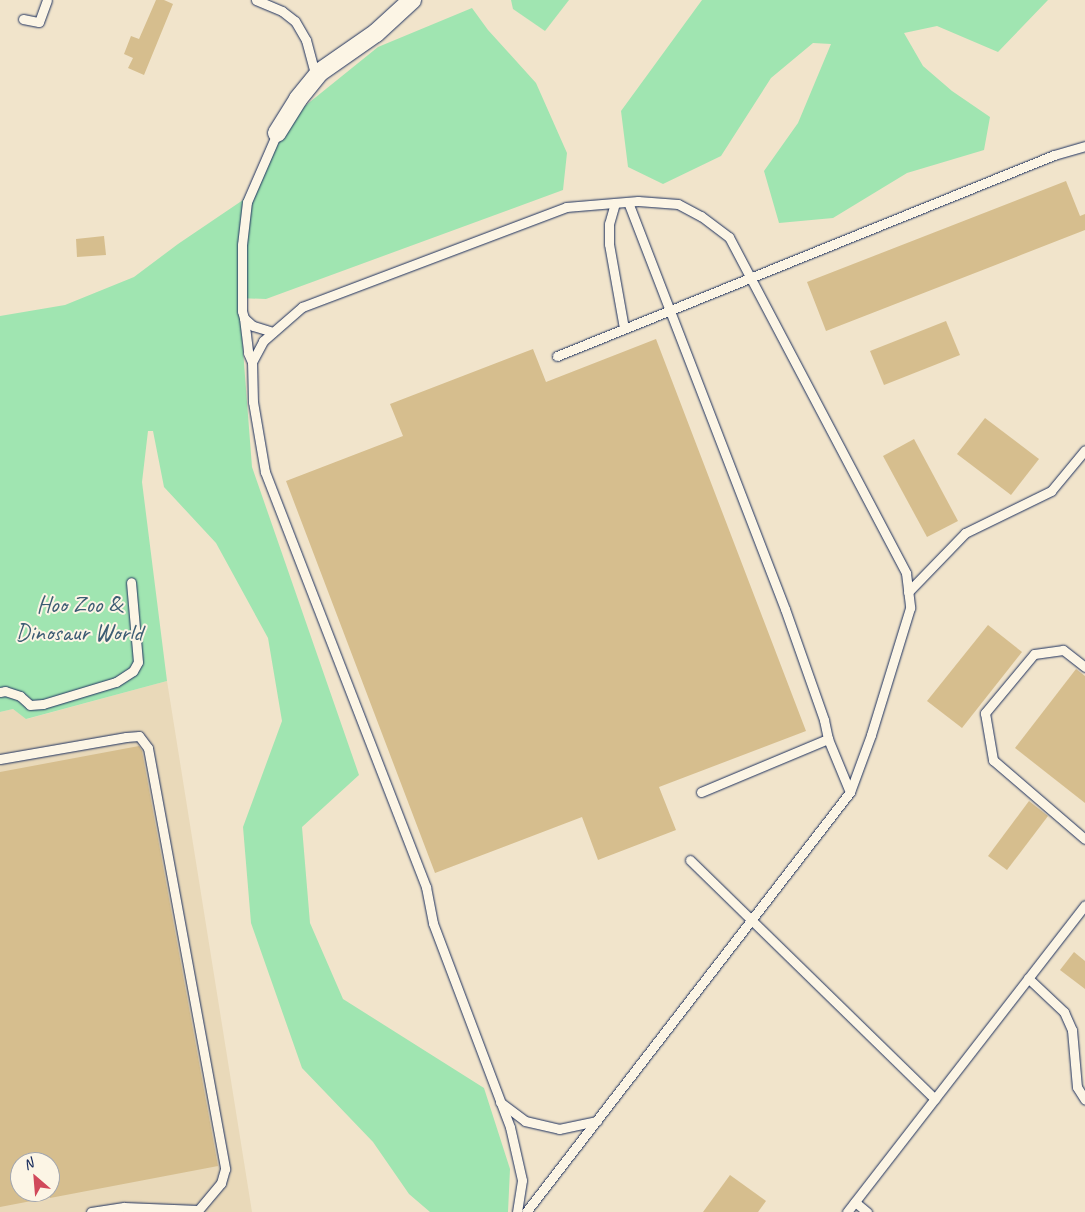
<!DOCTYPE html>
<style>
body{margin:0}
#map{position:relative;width:1085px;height:1212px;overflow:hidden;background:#f1e4cb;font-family:Caveat,sans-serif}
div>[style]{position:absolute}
.built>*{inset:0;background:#e9d9b9}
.green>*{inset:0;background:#a0e5b1}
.building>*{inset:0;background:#d6be8e}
.roads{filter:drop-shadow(0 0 1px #1b2f5e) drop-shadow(0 0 1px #1b2f5e)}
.lane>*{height:9px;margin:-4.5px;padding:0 4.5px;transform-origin:4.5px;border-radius:4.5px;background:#fcf5e5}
.street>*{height:18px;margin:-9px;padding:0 9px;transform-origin:9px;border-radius:9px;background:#fcf5e5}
span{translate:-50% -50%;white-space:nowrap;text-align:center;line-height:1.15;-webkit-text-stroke:4px #fcf5e5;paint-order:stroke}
.park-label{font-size:24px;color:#3c5c73}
.north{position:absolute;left:10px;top:1152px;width:50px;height:50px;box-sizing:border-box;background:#fcf5e5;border:1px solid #a2a6af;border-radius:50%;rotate:333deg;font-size:14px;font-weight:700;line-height:20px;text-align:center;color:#1b2f5e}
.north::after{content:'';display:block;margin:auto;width:18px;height:22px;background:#d1495b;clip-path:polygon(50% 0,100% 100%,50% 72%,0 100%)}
</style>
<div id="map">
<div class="built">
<i style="clip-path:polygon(evenodd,167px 681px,252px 1212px,0 1212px,0 712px,13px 709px,27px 719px,167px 681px,20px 1162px,50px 1162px,50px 1192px,20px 1192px,20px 1162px)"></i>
</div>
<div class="green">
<i style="clip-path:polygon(511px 0,569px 0,545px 31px,513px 9px)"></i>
<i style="clip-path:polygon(702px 0,1048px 0,998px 52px,937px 26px,904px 33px,923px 66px,952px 91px,990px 117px,984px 150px,907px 173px,833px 218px,779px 223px,764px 171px,798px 123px,831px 44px,813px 43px,771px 78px,721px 156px,663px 184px,628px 167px,621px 111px)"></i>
<i style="clip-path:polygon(472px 8px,488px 30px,536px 83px,567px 153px,563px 190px,266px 299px,239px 298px,252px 467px,359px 775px,302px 827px,310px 923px,343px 999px,484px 1088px,510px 1169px,508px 1212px,430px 1212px,409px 1194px,373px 1142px,302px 1068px,251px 923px,243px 827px,282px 721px,268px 638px,216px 543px,164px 487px,153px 431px,148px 431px,142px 482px,167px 681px,26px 719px,13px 709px,0 712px,0 316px,65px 305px,134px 277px,178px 244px,243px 200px,290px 118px,378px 47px)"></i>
</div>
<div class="building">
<i style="clip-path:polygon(156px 0,164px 0,173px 4px,144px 75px,128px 68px,133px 58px,124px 54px,131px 36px,139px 39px)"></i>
<i style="clip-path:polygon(1066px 181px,1080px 216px,1085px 214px,1085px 230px,826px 331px,807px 282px)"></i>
<i style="clip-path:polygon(104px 236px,106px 255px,77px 257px,76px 239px)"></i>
<i style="clip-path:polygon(946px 321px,960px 355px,884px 385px,870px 351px)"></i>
<i style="clip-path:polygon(656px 339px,806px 731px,659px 787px,676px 830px,598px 860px,582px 817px,435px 873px,286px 481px,403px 436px,390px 404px,533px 349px,546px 382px)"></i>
<i style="clip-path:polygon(985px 418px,1039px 459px,1011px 495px,957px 454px)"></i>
<i style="clip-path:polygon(914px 439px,958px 521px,927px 537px,883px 456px)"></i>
<i style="clip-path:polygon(988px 625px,1022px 652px,962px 728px,927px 701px)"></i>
<i style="clip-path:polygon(1076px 669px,1085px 676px,1085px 803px,1015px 748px)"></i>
<i style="clip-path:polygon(139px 746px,142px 751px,218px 1166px,50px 1198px,50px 1162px,20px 1162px,20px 1192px,46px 1192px,47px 1198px,0 1207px,0 772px)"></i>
<i style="clip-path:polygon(1029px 801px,1048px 816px,1007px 870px,988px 856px)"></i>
<i style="clip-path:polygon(1074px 952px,1085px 961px,1085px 989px,1060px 970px)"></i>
<i style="clip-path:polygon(730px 1175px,766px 1201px,758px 1212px,703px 1212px)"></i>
</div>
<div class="roads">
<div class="lane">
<i style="left:256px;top:0;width:28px;rotate:23deg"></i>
<i style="left:282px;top:11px;width:16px;rotate:38deg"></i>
<i style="left:295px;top:21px;width:22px;rotate:60deg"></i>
<i style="left:306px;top:40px;width:38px;rotate:75deg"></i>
<i style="left:23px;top:19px;width:16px;rotate:11deg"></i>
<i style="left:39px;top:22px;width:23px;rotate:-70deg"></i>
<i style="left:628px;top:202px;width:436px;rotate:68.9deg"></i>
<i style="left:785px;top:609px;width:118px;rotate:70.6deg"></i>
<i style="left:824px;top:720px;width:19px;rotate:78deg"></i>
<i style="left:615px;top:203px;width:22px;rotate:106deg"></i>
<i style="left:609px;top:224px;width:20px;rotate:90deg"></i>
<i style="left:609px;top:244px;width:85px;rotate:79.9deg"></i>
<i style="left:244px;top:318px;width:35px;rotate:83deg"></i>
<i style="left:248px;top:353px;width:10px;rotate:66deg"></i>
<i style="left:273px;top:332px;width:21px;rotate:-163deg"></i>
<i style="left:253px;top:326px;width:12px;rotate:-138deg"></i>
<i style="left:244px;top:318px;width:7px;rotate:-106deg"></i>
<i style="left:242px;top:311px;width:66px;rotate:-90deg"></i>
<i style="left:242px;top:245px;width:43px;rotate:-83.4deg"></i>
<i style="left:247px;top:202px;width:75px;rotate:-66.5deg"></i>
<i style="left:557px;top:356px;width:536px;rotate:-22.02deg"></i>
<i style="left:1054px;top:155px;width:32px;rotate:-16deg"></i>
<i style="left:908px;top:592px;width:82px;rotate:-46deg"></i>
<i style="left:965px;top:533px;width:96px;rotate:-26deg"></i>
<i style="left:1051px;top:491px;width:53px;rotate:-50.3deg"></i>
<i style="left:1085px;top:667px;width:28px;rotate:-142deg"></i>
<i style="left:1063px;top:650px;width:29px;rotate:172deg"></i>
<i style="left:1034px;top:654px;width:77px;rotate:129.7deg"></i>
<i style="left:985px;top:713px;width:48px;rotate:80.3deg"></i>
<i style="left:993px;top:760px;width:121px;rotate:40.7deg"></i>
<i style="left:0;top:692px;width:5px;rotate:-11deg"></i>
<i style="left:5px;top:691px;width:16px;rotate:18deg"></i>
<i style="left:20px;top:696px;width:13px;rotate:42deg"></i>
<i style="left:30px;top:705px;width:13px;rotate:-4deg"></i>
<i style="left:43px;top:704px;width:76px;rotate:-16.8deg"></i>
<i style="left:116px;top:682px;width:20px;rotate:-33deg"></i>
<i style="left:133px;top:671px;width:10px;rotate:-61deg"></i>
<i style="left:138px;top:662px;width:80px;rotate:-95deg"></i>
<i style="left:0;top:759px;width:128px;rotate:-9.9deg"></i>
<i style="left:126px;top:737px;width:13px;rotate:-4deg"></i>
<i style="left:139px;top:736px;width:15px;rotate:53deg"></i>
<i style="left:148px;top:748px;width:428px;rotate:79.6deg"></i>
<i style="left:225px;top:1169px;width:15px;rotate:106deg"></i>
<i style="left:221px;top:1183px;width:35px;rotate:130deg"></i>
<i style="left:701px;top:792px;width:138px;rotate:-22.7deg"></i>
<i style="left:828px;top:739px;width:57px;rotate:67.5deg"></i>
<i style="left:690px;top:860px;width:342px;rotate:44.3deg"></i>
<i style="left:1028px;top:978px;width:50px;rotate:43.4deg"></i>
<i style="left:1064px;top:1012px;width:20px;rotate:66deg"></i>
<i style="left:1072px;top:1030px;width:57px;rotate:85deg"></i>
<i style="left:1077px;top:1087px;width:15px;rotate:58deg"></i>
<i style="left:500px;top:1102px;width:31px;rotate:37deg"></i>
<i style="left:525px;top:1121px;width:35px;rotate:13deg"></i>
<i style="left:559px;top:1129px;width:39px;rotate:-12deg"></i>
<i style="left:855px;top:1202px;width:16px;rotate:40deg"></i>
<i style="left:91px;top:1212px;width:33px;rotate:-9deg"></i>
<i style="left:124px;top:1207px;width:74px;rotate:2.3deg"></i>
<i style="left:517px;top:1212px;width:32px;rotate:-81deg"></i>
<i style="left:522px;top:1180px;width:54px;rotate:-102.8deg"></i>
<i style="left:510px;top:1127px;width:218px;rotate:-110.7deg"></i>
<i style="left:433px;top:923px;width:37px;rotate:-101deg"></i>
<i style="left:426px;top:887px;width:445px;rotate:-111.2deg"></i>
<i style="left:265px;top:472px;width:71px;rotate:-99.7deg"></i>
<i style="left:253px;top:402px;width:40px;rotate:-91.4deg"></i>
<i style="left:252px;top:362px;width:24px;rotate:-62deg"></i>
<i style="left:263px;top:341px;width:52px;rotate:-41.1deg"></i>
<i style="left:302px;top:307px;width:282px;rotate:-20.7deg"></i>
<i style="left:566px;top:207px;width:72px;rotate:-4.8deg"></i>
<i style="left:638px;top:201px;width:40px;rotate:4.3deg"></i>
<i style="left:678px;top:204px;width:26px;rotate:28deg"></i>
<i style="left:701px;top:216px;width:35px;rotate:37deg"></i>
<i style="left:729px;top:237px;width:380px;rotate:62.2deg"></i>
<i style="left:906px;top:573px;width:35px;rotate:83deg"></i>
<i style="left:910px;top:608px;width:133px;rotate:107.1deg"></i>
<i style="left:871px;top:735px;width:61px;rotate:110.2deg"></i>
<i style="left:850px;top:792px;width:530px;rotate:127.65deg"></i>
<i style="left:847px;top:1212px;width:388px;rotate:-52.2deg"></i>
</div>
<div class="street">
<i style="left:277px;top:133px;width:40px;rotate:-58deg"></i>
<i style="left:298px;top:99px;width:35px;rotate:-51deg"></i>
<i style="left:320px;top:72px;width:68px;rotate:-34.9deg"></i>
<i style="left:376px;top:33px;width:49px;rotate:-42.5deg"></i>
</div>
</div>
<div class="park-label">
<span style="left:79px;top:619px">Hoo Zoo &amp;<br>Dinosaur World</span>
</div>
<div class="north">N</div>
</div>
